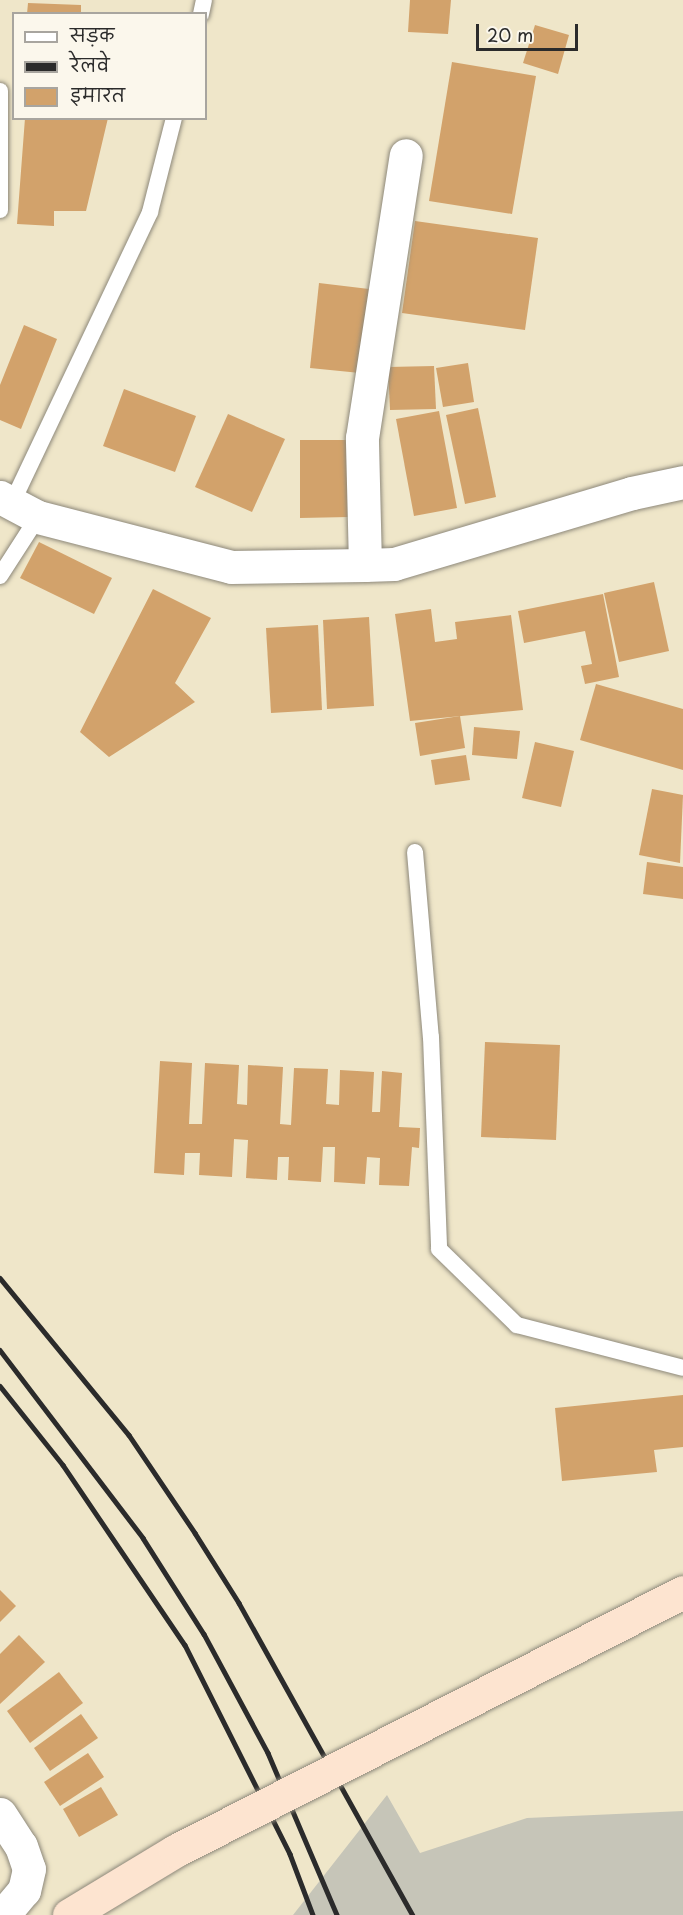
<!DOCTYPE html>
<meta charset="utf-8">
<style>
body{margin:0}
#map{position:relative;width:683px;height:1915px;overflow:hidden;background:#efe6c9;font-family:"Playpen Sans","Playpen Sans Deva",sans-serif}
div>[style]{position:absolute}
.industrial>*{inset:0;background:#c6c5b8}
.building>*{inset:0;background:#d2a26b}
.roads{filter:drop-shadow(0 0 2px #8d887a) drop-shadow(0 0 2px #8d887a)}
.service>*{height:16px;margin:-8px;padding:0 8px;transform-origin:8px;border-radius:8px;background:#fff}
.minor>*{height:33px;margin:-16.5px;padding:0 16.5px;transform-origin:16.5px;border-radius:16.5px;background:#fff}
.tertiary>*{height:33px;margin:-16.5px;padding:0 16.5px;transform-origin:16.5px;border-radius:16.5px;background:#fff}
.rail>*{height:4.5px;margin:-2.25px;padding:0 2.25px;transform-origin:2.25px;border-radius:2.25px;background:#2b2b2b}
.bridges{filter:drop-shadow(0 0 2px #8d887a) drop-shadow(0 0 2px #8d887a)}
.secondary-bridge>*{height:33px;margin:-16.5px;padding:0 16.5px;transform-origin:16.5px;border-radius:16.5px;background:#fde4d0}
span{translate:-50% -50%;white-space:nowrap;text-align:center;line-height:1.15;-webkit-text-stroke:5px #fbf7ec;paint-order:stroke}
.legend{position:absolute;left:12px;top:12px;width:195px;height:108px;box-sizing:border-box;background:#fbf7ec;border:2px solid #a8a59f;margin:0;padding:8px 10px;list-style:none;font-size:18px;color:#2b2b2b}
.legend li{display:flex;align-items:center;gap:12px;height:30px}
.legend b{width:30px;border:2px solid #a8a59f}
.scale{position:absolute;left:476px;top:24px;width:102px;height:27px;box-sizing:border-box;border:3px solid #2b2b2b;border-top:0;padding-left:8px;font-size:18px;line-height:21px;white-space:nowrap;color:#2b2b2b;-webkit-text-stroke:4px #fbf7ec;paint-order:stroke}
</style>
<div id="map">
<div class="industrial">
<i style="clip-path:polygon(387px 1795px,420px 1853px,527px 1818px,683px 1811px,683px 1915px,293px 1915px)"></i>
</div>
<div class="building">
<i style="clip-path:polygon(410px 0,451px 0,448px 34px,408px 32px)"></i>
<i style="clip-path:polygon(28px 3px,81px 5px,81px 14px,27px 14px)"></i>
<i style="clip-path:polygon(535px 25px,569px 35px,558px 74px,523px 63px)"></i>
<i style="clip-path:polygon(452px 62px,536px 76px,512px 214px,429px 201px)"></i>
<i style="clip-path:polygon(25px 118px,108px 118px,86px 211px,54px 211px,54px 226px,17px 224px)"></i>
<i style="clip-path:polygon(415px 221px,538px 238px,525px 330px,402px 313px)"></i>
<i style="clip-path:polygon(319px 283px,369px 289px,360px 373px,310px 368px)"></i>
<i style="clip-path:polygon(24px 325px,57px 339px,21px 429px,0 420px,0 385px)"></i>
<i style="clip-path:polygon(468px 363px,474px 402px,443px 407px,436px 368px)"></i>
<i style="clip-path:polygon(434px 366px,436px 409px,390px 410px,388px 367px)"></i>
<i style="clip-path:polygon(124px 389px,196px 416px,175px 472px,103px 446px)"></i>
<i style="clip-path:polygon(478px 408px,496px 497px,465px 504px,446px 415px)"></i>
<i style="clip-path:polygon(439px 411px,457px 508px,414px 516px,396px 419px)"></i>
<i style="clip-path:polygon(228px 414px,285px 439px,252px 512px,195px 487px)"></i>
<i style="clip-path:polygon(300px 440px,349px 440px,349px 517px,300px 518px)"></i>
<i style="clip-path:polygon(39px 542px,112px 578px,94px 614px,20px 578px)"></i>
<i style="clip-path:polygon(654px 582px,669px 651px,619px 662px,604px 593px)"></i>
<i style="clip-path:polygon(153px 589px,211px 618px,175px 683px,195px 702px,109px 757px,80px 732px)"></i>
<i style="clip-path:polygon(603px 594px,619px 677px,585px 684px,581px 666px,592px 664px,585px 631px,524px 643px,518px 611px)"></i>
<i style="clip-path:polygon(431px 609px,435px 642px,457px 639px,455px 622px,511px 615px,523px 710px,410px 721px,395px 614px)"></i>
<i style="clip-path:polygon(369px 617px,374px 706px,327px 709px,323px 620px)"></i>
<i style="clip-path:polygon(318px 625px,322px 710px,271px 713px,266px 628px)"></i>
<i style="clip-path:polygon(596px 684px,683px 709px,683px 770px,580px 740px)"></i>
<i style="clip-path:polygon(460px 716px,465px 748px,420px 756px,415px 723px)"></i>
<i style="clip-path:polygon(474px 727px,520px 731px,517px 759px,472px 755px)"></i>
<i style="clip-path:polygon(535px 742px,574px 751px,561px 807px,522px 798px)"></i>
<i style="clip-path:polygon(466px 755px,470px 780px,435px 785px,431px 760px)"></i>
<i style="clip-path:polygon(652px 789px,683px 795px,680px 863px,639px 855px)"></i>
<i style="clip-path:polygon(647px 862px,683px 867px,683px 899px,643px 894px)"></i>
<i style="clip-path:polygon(485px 1042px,560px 1045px,556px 1140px,481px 1137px)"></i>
<i style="clip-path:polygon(160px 1061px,192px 1063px,189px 1124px,202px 1124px,205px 1063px,239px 1065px,237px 1104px,247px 1105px,248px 1065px,283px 1067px,280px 1124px,291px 1125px,294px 1068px,328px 1069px,326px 1104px,339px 1105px,340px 1070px,374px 1072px,372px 1112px,380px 1112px,382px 1071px,402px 1073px,399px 1127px,420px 1128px,419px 1148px,412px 1147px,409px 1186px,379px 1185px,380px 1158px,367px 1157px,365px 1184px,334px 1182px,335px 1147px,323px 1147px,321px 1182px,288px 1180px,289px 1157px,278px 1157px,277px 1180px,246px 1178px,248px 1140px,234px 1139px,232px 1177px,199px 1175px,200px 1153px,185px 1153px,184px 1175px,154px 1173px)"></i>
<i style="clip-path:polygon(683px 1395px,683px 1447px,654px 1450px,657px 1472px,562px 1481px,555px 1408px)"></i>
<i style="clip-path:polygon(0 1590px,16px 1606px,0 1622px)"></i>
<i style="clip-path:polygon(19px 1635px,45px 1662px,0 1704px,0 1654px)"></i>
<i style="clip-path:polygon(59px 1672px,83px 1703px,30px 1743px,7px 1711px)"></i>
<i style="clip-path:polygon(81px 1714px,98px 1738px,50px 1771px,34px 1748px)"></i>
<i style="clip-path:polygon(88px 1753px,104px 1777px,60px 1806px,44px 1782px)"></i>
<i style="clip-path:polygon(101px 1787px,118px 1815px,79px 1837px,63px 1809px)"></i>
</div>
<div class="roads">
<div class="service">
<i style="left:201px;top:14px;width:14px;rotate:-78deg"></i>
<i style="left:0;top:91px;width:119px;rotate:90deg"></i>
<i style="left:12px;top:503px;width:322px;rotate:-64.6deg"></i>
<i style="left:150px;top:212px;width:97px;rotate:-75.7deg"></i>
<i style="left:0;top:576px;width:70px;rotate:-57.2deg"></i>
<i style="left:415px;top:852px;width:186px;rotate:85.1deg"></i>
<i style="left:431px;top:1037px;width:212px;rotate:87.8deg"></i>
<i style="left:439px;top:1249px;width:109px;rotate:44.3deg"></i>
<i style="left:517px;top:1325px;width:171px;rotate:14.5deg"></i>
</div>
<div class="minor">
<i style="left:365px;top:565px;width:127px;rotate:-91.4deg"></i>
<i style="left:362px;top:438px;width:286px;rotate:-81.2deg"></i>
<i style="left:0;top:1814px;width:38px;rotate:57deg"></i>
<i style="left:21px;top:1846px;width:24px;rotate:71deg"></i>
<i style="left:29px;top:1869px;width:22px;rotate:103deg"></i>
<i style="left:24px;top:1890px;width:33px;rotate:130deg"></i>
</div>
<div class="tertiary">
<i style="left:0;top:497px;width:43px;rotate:27.8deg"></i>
<i style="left:38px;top:517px;width:199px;rotate:14.5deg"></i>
<i style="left:231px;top:567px;width:134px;rotate:-0.9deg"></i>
<i style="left:365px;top:565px;width:29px;rotate:-2deg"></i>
<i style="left:394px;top:564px;width:248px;rotate:-16.6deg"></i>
<i style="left:632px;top:493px;width:52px;rotate:-12.2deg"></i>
</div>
</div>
<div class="rail">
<i style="left:0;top:1278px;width:203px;rotate:50.6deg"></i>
<i style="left:129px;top:1435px;width:118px;rotate:56deg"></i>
<i style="left:195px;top:1533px;width:83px;rotate:57.8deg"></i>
<i style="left:239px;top:1603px;width:357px;rotate:60.9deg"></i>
<i style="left:0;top:1350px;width:236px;rotate:52.7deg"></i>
<i style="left:143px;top:1538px;width:114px;rotate:57.6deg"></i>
<i style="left:204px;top:1634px;width:135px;rotate:61.7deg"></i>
<i style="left:268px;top:1753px;width:176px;rotate:66.9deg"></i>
<i style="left:0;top:1386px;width:101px;rotate:51.4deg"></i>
<i style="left:63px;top:1465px;width:217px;rotate:55.9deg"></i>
<i style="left:185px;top:1645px;width:234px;rotate:63.3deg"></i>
<i style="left:290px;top:1854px;width:65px;rotate:69.3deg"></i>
</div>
<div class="bridges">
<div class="secondary-bridge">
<i style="left:69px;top:1915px;width:124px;rotate:-31.1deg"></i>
<i style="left:175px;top:1851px;width:570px;rotate:-27.01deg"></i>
</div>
</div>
<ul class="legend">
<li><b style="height:8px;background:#fff"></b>सड़क</li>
<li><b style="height:8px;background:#2b2b2b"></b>रेलवे</li>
<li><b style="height:16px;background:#d2a26b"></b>इमारत</li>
</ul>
<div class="scale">20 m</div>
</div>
